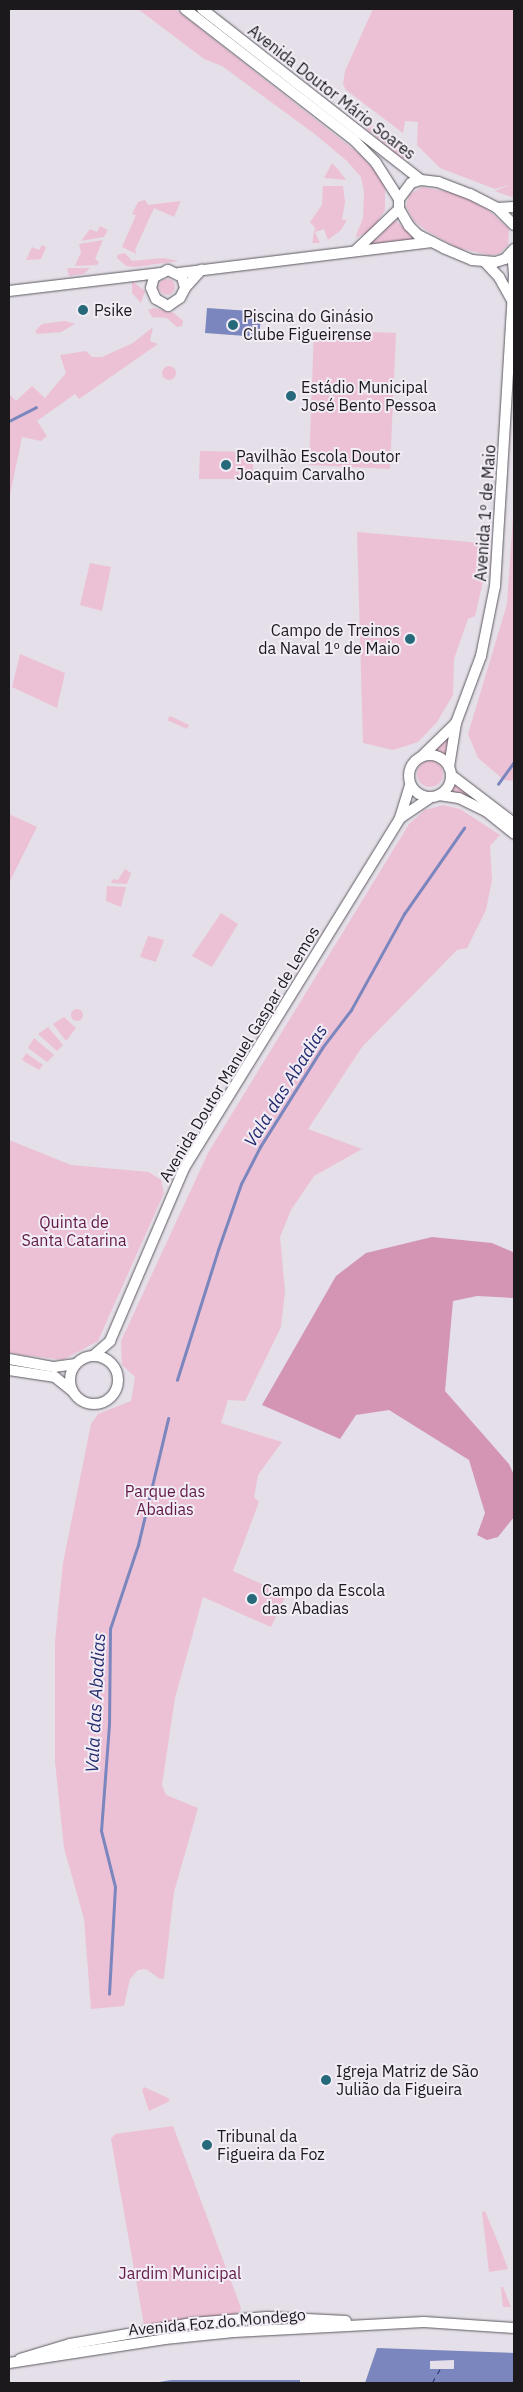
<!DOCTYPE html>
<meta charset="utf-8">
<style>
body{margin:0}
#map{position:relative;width:523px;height:2392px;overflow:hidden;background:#e4dfe8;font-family:"IBM Plex Sans",sans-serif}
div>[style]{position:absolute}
.green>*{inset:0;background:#ecc1d6}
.round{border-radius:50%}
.forest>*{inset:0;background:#d495b5}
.water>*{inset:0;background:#7a86bd}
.pier>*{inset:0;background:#e4dfe8}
.stream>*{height:2.5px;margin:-1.25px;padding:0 1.25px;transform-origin:1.25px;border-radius:1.25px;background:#7a86bd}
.ferry>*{height:1px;margin-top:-0.5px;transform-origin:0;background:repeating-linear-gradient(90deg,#252c6f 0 6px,transparent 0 11px)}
.roads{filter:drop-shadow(0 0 1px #5d5960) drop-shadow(0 0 1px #5d5960)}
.secondary>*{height:10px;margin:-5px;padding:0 5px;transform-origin:5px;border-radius:5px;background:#fff}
.secondary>.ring{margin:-5px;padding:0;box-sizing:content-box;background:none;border:10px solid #fff;border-radius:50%}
.dots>*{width:14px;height:14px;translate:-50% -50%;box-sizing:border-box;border:2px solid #f1ecf5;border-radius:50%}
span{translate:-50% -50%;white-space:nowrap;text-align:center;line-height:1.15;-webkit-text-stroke:4px #f1ecf5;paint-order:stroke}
.street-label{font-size:16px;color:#1b191c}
.poi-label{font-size:16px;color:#1b191c}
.left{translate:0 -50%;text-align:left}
.right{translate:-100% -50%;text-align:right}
.park-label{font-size:16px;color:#621945}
.water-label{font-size:18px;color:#252c6f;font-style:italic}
.frame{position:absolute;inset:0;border:10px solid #1b191c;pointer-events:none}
</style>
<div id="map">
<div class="green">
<i style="clip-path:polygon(138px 9px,175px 9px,358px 153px,379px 175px,385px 189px,385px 210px,372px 230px,355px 238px,363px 218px,364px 192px,361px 177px,347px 161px,316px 135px,222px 66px,204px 59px)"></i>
<i style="clip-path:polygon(373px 9px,514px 9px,514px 198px,495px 191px,510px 185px,495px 189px,440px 168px,417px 145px,418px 122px,405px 121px,403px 133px,346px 90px,343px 84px,345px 71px)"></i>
<i style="clip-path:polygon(368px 122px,403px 150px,407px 156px,402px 159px,367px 129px)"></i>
<i style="clip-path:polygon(332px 163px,337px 168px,346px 180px,324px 178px)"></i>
<i style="clip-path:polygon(323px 186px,343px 186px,345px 202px,342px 220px,347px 220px,341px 230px,328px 240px,324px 229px,315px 232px,320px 243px,312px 243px,315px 228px,310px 222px,322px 205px)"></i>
<i style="clip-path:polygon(422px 187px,459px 194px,488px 210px,509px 229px,508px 245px,499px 254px,489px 255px,458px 248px,427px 231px,414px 221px,406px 206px,409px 195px)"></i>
<i style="clip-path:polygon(145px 200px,148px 205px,181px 201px,174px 217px,154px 208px,135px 250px,137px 254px,122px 247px,136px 215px,132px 214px,138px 202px)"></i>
<i style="clip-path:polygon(394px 219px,417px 241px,368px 244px,379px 237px)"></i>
<i style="clip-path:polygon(100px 226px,108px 230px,104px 237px,81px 241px,90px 229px,97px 232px)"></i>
<i style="clip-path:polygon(103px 240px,95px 259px,99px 262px,97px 265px,75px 266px,81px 252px,79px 244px)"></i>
<i style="clip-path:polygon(42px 245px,46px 247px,41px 259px,26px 260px,32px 247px,39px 250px)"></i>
<i style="clip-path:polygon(125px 253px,132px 261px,163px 258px,179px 261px,135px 267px,126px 266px,117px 258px,117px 255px)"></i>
<i style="clip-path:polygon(67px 268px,90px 268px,84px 274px,69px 276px)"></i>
<i class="round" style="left:159px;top:279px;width:16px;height:16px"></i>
<i style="clip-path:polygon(132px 281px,145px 291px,141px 303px,132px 293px)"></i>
<i style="clip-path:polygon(154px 308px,174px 313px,183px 321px,182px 326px,177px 327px,167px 318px,152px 317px,148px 310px)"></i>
<i style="clip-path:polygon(65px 321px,75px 324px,61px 332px,37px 334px,35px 331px,42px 324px)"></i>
<i style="clip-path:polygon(153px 327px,150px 341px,158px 344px,79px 399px,75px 394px,37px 421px,47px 436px,41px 441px,22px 437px,9px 500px,9px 394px,16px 401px,32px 386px,45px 398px,66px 373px,60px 355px,86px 351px,92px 357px,102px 357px,133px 343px)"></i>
<i style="clip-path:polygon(314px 330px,396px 333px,390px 469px,309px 465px)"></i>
<i class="round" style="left:162px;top:366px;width:14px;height:14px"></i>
<i style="clip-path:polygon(200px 451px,253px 452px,253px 479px,199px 479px)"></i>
<i style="clip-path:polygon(514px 502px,514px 781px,504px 780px,478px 758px,468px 734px,507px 604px)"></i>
<i style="clip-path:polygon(357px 532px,481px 543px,484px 577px,475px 616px,468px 619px,454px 659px,453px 695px,437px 722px,418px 742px,393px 750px,363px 743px)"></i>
<i style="clip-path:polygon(90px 563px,111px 567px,102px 611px,80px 605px)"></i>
<i style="clip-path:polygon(20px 654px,65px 673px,57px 708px,12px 687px)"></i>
<i style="clip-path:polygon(170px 716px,189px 725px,187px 729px,167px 720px)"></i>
<i style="clip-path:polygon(453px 728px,448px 760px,430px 751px)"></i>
<i class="round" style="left:417px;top:761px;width:26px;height:26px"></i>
<i style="clip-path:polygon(452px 779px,467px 794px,466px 797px,445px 792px)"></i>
<i style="clip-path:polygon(443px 805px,460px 809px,500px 835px,490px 846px,492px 880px,486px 910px,467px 948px,457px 950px,362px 1047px,308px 1129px,362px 1149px,314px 1176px,291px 1210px,280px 1237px,285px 1291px,281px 1327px,245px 1401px,228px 1400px,221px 1423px,282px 1442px,258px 1475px,254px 1497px,259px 1502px,233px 1571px,286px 1595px,271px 1627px,203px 1597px,175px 1698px,162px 1785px,166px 1795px,198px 1808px,174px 1892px,164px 1978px,160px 1979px,146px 1969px,138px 1970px,130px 1979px,124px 2006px,91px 2009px,84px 1919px,64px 1848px,55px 1762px,55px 1641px,63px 1563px,91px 1424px,98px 1414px,131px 1401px,135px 1377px,122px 1365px,121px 1341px,208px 1153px,409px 824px,425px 810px)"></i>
<i style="clip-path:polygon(9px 814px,37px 827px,9px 883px)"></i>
<i style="clip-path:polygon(125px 869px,131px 873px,127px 884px,111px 883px,113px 879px,118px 880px)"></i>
<i style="clip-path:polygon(107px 886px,126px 887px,121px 907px,106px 901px)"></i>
<i style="clip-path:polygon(221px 913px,238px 924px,212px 967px,192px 956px)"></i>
<i style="clip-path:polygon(148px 936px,164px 940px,156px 962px,140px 957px)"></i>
<i class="round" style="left:71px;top:1009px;width:12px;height:12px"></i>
<i style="clip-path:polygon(64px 1017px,76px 1028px,66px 1041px,53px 1024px)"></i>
<i style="clip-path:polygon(48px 1027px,63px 1045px,57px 1051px,38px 1034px)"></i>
<i style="clip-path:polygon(34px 1038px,54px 1055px,47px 1062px,28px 1048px)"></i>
<i style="clip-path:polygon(26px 1053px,43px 1065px,39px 1070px,22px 1060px)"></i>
<i style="clip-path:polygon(9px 1140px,71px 1165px,149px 1172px,161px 1180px,164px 1193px,98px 1341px,63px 1360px,9px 1353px)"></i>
<i style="clip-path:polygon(144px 2087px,168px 2098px,170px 2101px,149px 2111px,142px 2090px)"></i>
<i style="clip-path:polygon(173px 2126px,241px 2308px,238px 2316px,144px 2325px,111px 2139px,115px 2134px)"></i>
<i style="clip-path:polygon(485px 2211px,499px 2245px,508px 2269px,489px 2272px,482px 2212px)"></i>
<i style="clip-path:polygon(501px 2287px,503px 2287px,511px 2307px,503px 2307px)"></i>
</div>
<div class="forest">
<i style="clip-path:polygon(432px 1237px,492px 1243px,513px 1252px,514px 1249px,514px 1298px,477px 1296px,453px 1301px,445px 1391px,509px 1464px,514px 1475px,514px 1517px,498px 1537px,487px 1540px,477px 1535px,485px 1513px,469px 1460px,389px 1410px,356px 1415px,340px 1439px,262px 1405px,336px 1276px,366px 1253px)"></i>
</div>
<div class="water">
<i style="clip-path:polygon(207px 308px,250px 311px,250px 316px,261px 317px,259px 337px,205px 333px)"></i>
<i style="clip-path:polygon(377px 2348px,514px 2353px,514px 2383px,365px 2383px)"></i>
<i style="clip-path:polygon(171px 2380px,300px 2380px,300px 2383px,153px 2383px)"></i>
</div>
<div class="pier">
<i style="clip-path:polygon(454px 2360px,454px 2369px,430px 2369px,430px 2361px)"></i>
</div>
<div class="stream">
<i style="left:9px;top:421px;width:30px;rotate:-27deg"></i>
<i style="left:498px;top:784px;width:27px;rotate:-54deg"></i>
<i style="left:177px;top:1380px;width:136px;rotate:-72.5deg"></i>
<i style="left:218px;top:1250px;width:70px;rotate:-70.8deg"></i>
<i style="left:241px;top:1184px;width:42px;rotate:-62.8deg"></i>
<i style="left:260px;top:1147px;width:117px;rotate:-57.9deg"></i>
<i style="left:322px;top:1048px;width:48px;rotate:-52.7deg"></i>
<i style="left:351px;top:1010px;width:110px;rotate:-61.1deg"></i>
<i style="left:404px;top:914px;width:105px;rotate:-55.1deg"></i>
<i style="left:109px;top:1994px;width:107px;rotate:-86.8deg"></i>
<i style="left:115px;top:1887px;width:58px;rotate:-104deg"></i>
<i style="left:101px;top:1831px;width:106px;rotate:-85.7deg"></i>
<i style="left:109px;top:1725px;width:96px;rotate:-89.4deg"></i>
<i style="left:110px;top:1629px;width:89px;rotate:-71.6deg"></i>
<i style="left:138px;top:1545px;width:130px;rotate:-76.6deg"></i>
</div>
<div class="ferry">
<i style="left:432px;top:2383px;width:16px;rotate:-60deg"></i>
</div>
<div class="roads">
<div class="secondary">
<i style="left:185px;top:9px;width:215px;rotate:37.8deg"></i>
<i style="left:355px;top:141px;width:30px;rotate:46deg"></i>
<i style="left:376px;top:163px;width:43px;rotate:57.4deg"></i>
<i style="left:202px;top:9px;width:278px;rotate:38deg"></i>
<i style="left:497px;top:208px;width:17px;rotate:-3deg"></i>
<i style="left:514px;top:249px;width:13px;rotate:132deg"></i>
<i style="left:505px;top:259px;width:10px;rotate:163deg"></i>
<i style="left:495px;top:262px;width:23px;rotate:-175deg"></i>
<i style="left:472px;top:260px;width:30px;rotate:-157deg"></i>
<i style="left:444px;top:248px;width:29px;rotate:-153deg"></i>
<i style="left:418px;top:235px;width:13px;rotate:-135deg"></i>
<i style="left:409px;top:226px;width:20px;rotate:-120deg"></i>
<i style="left:399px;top:209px;width:10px;rotate:-90deg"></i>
<i style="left:399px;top:199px;width:20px;rotate:-53deg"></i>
<i style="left:411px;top:183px;width:10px;rotate:-17deg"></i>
<i style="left:421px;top:180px;width:17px;rotate:7deg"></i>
<i style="left:438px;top:182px;width:34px;rotate:21deg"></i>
<i style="left:470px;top:194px;width:30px;rotate:27deg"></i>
<i style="left:497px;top:208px;width:24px;rotate:45deg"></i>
<i style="left:356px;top:250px;width:59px;rotate:-43.6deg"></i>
<i style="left:485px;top:262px;width:21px;rotate:47deg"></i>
<i style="left:499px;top:277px;width:25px;rotate:61deg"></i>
<i style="left:179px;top:273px;width:255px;rotate:-7deg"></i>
<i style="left:185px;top:288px;width:11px;rotate:-105deg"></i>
<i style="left:182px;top:277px;width:16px;rotate:-153deg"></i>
<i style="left:168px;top:270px;width:16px;rotate:153deg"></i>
<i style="left:154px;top:277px;width:11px;rotate:105deg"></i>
<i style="left:151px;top:288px;width:12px;rotate:66deg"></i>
<i style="left:156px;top:299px;width:14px;rotate:30deg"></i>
<i style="left:168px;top:306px;width:14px;rotate:-34deg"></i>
<i style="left:180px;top:298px;width:11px;rotate:-63deg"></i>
<i style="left:185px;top:288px;width:25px;rotate:-48deg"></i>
<i style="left:9px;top:291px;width:151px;rotate:-6.8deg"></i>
<i class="ring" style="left:409px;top:755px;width:32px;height:32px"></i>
<i style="left:421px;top:757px;width:49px;rotate:-44.2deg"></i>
<i style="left:449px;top:767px;width:45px;rotate:-81deg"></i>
<i style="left:456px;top:723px;width:72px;rotate:-69.5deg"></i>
<i style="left:481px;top:656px;width:71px;rotate:-78.7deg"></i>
<i style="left:495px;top:586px;width:313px;rotate:-86.5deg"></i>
<i style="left:514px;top:274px;width:21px;rotate:-95deg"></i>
<i style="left:451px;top:775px;width:79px;rotate:37.3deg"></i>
<i style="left:439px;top:795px;width:20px;rotate:9deg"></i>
<i style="left:459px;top:798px;width:30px;rotate:26deg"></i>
<i style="left:486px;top:811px;width:36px;rotate:39deg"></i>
<i style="left:400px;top:818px;width:37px;rotate:-34deg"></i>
<i class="ring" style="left:70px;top:1356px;width:38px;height:38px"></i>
<i style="left:93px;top:1356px;width:23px;rotate:-41deg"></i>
<i style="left:110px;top:1341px;width:188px;rotate:-66.8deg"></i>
<i style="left:184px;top:1168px;width:411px;rotate:-58.3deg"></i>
<i style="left:400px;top:818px;width:34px;rotate:-73deg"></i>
<i style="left:9px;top:1359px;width:46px;rotate:10.1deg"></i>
<i style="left:54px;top:1367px;width:22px;rotate:-8deg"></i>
<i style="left:9px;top:1370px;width:47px;rotate:8.7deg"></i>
<i style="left:55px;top:1377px;width:22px;rotate:39deg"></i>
<i style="left:20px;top:2359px;width:52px;rotate:-16.7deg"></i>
<i style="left:70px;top:2344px;width:124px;rotate:-9.8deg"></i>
<i style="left:192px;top:2323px;width:75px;rotate:-4.6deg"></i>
<i style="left:267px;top:2317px;width:79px;rotate:2.9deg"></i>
<i style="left:9px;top:2363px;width:158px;rotate:-8.7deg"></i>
<i style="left:165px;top:2339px;width:69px;rotate:-5.8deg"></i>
<i style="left:234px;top:2332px;width:190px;rotate:-3deg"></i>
<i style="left:424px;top:2322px;width:90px;rotate:3.8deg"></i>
</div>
</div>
<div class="dots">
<i style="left:83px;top:310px;background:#26697b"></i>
<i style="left:233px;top:325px;background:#26697b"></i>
<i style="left:291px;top:396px;background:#26697b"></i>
<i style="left:226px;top:465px;background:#26697b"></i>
<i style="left:410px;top:639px;background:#26697b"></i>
<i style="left:252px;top:1599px;background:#26697b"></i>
<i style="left:326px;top:2080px;background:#26697b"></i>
<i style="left:207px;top:2145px;background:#26697b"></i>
</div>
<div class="street-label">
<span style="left:332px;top:92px;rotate:38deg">Avenida Doutor Mário Soares</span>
<span style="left:485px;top:513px;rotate:-86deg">Avenida 1º de Maio</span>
<span style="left:239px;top:1054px;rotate:-59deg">Avenida Doutor Manuel Gaspar de Lemos</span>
<span style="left:217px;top:2322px;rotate:-5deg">Avenida Foz do Mondego</span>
</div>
<div class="poi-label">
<span class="left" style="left:94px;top:310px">Psike</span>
<span class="left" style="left:243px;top:325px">Piscina do Ginásio<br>Clube Figueirense</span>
<span class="left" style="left:301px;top:396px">Estádio Municipal<br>José Bento Pessoa</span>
<span class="left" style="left:236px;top:465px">Pavilhão Escola Doutor<br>Joaquim Carvalho</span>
<span class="right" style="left:400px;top:639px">Campo de Treinos<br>da Naval 1º de Maio</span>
<span class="left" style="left:262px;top:1599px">Campo da Escola<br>das Abadias</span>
<span class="left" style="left:336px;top:2080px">Igreja Matriz de São<br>Julião da Figueira</span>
<span class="left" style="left:217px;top:2145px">Tribunal da<br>Figueira da Foz</span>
</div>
<div class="park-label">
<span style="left:74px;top:1231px">Quinta de<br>Santa Catarina</span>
<span style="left:165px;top:1500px">Parque das<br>Abadias</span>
<span style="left:180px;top:2273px">Jardim Municipal</span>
</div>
<div class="water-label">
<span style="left:286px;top:1086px;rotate:-58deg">Vala das Abadias</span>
<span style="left:96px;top:1703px;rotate:-87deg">Vala das Abadias</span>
</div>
<div class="frame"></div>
</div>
